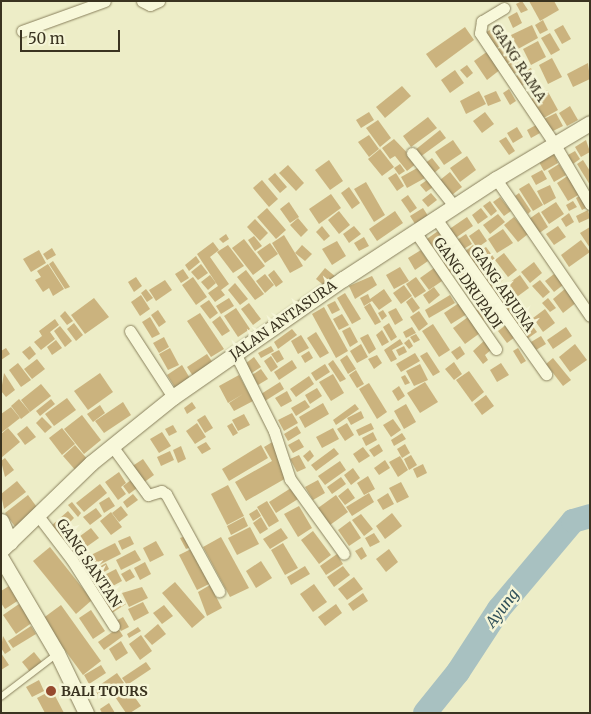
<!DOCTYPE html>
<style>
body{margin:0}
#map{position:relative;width:591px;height:714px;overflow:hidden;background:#ededc7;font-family:Merriweather,serif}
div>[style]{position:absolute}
.river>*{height:24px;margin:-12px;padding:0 12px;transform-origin:12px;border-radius:12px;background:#a8c1c1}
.building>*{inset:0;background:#cbb37e}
.roads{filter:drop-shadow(0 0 1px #89805d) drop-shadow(0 0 1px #89805d)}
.lane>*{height:5.5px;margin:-2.75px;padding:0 2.75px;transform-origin:2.75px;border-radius:2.75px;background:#f8f8da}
.street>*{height:11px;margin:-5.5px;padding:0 5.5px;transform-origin:5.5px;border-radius:5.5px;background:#f8f8da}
.secondary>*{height:15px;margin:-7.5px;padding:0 7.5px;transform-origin:7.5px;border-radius:7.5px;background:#f8f8da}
.dots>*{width:14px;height:14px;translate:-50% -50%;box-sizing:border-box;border:2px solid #f5f5d7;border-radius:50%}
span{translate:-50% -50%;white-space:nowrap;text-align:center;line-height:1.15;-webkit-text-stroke:5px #f5f5d7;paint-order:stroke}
.street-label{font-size:14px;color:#3a3320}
.poi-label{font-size:14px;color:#3a3320;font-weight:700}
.left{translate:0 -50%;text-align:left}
.water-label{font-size:15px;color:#305059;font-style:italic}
.frame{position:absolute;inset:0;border:2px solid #3a3320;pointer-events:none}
.scale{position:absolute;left:20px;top:30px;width:100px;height:22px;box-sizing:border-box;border:2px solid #3a3320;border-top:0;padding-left:6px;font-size:15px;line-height:18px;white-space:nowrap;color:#3a3320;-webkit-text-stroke:4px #f5f5d7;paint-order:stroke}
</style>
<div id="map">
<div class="river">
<i style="left:425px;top:713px;width:53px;rotate:-51.2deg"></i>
<i style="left:458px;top:672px;width:75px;rotate:-56.9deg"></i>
<i style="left:499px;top:609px;width:115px;rotate:-49.9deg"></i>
<i style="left:573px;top:521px;width:18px;rotate:-16deg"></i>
</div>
<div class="building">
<i style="clip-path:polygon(522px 1px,528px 10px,521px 13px,516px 4px)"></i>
<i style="clip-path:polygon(529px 1px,554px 1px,559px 10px,540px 21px)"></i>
<i style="clip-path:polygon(517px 12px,522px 23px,513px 28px,508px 17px)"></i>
<i style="clip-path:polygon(543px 20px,548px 30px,540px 34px,535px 25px)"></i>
<i style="clip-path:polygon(532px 25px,538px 38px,518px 49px,511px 35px)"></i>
<i style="clip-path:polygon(563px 25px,571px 39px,562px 44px,554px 30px)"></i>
<i style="clip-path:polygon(465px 27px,474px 40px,436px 68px,426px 54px)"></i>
<i style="clip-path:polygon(494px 27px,504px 44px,495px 49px,485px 33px)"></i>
<i style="clip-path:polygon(550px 33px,560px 50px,551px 55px,541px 38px)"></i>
<i style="clip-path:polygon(538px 41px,546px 57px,531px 65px,523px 49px)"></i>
<i style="clip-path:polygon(506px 45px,514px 59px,505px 65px,496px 50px)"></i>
<i style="clip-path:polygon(488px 51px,501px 69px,487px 80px,474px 61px)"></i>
<i style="clip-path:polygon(552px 58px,562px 77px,548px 84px,539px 65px)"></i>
<i style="clip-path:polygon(518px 59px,523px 69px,510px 76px,505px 66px)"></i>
<i style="clip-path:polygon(588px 63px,590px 79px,573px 87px,567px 74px)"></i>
<i style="clip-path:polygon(467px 65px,473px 73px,467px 78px,460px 70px)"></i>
<i style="clip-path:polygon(531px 68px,536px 79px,521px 86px,516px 76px)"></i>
<i style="clip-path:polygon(455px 70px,464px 83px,450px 93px,441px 80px)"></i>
<i style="clip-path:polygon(402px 86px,411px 96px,385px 118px,376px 107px)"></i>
<i style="clip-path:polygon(509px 89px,516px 101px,510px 105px,503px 93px)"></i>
<i style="clip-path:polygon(547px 90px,558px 110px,542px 119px,531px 99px)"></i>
<i style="clip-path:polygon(479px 91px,486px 104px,466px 114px,460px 101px)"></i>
<i style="clip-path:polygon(496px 91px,501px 101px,488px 106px,484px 96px)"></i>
<i style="clip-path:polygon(570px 106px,578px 120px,567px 126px,559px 113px)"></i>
<i style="clip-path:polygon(369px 112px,374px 120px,361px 128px,356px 120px)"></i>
<i style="clip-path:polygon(485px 112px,494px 124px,482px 133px,473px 121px)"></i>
<i style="clip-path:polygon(556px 113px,563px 126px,549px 133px,542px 120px)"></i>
<i style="clip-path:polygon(428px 117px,437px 128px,411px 147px,403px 136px)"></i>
<i style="clip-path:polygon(378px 120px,391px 138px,380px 147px,366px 128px)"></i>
<i style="clip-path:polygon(536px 125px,540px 133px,531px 138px,527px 130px)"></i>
<i style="clip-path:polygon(517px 127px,523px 137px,513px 143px,507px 133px)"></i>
<i style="clip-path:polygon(440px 130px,446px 138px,420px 157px,415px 150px)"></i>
<i style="clip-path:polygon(369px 135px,379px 149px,369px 157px,358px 142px)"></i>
<i style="clip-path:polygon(506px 137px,515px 151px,509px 155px,499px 141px)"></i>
<i style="clip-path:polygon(394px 139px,417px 163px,407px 171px,395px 156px,390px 159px,382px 148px)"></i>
<i style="clip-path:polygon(453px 140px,462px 153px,444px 165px,435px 152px)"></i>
<i style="clip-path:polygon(586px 140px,590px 152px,581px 157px,575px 147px)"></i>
<i style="clip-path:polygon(380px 149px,394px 167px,382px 176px,368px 159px)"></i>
<i style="clip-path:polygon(575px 151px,580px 159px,573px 164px,568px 155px)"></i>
<i style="clip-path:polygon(554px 154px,558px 163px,544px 171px,539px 162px)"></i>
<i style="clip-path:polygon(467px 156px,476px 170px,460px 182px,450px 168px)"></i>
<i style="clip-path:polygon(432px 158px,440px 168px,433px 174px,424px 164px)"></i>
<i style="clip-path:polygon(329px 160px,343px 181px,330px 190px,315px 170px)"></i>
<i style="clip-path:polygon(583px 160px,590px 171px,590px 185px,577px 164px)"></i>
<i style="clip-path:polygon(400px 164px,405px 171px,399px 175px,394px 168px)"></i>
<i style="clip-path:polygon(559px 164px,566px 175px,554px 182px,548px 171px)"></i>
<i style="clip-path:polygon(288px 165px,304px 183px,296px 191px,279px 173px)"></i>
<i style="clip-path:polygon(419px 167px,425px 178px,407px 188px,401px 177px)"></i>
<i style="clip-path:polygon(542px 170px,547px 179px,536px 185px,531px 176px)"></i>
<i style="clip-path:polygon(450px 172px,462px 187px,452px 195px,440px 180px)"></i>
<i style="clip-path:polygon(275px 173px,287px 187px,280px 193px,268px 179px)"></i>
<i style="clip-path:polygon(396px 173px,404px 186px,397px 191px,388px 178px)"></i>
<i style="clip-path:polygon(569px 175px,580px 194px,568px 201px,557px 183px)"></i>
<i style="clip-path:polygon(262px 180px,278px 199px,269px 207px,253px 188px)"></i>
<i style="clip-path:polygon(427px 180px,433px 187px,426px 192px,420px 185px)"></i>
<i style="clip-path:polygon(366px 182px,385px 215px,374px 222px,354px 189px)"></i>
<i style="clip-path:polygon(529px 183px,543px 205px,533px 211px,519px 189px)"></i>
<i style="clip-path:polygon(550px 185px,556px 198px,544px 205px,537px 191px)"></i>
<i style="clip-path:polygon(349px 187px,360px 203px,352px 209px,341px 193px)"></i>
<i style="clip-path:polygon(431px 193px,437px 200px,428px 207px,422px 200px)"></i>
<i style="clip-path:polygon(519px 193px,531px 211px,528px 214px,515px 196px)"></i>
<i style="clip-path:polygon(331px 194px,341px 208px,319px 224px,309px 209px)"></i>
<i style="clip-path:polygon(408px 195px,417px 208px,410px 213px,401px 200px)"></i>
<i style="clip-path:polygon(581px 195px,588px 207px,582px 210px,576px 198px)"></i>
<i style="clip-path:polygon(500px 197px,511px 211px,504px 216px,493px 202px)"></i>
<i style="clip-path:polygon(490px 201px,497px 211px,491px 216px,483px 206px)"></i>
<i style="clip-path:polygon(573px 201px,577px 207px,569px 211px,566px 205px)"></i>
<i style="clip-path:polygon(289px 202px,299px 217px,290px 223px,280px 209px)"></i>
<i style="clip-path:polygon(556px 202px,564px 214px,549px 224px,541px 212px)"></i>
<i style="clip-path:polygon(267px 208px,286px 230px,276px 239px,257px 217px)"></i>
<i style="clip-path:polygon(423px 208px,430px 219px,417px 227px,410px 216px)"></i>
<i style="clip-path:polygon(481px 208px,488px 217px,478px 224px,472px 215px)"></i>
<i style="clip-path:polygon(588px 210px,590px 218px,579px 223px,576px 216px)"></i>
<i style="clip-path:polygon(339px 211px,350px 225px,339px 234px,328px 220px)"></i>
<i style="clip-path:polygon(395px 211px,403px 223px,377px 241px,369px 229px)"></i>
<i style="clip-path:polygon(539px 212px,548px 227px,538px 234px,529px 219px)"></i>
<i style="clip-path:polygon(569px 213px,574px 222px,566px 227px,561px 219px)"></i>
<i style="clip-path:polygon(498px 214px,505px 222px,490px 234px,483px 225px)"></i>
<i style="clip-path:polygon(467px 217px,473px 226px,454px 239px,448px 230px)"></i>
<i style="clip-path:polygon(514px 217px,528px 234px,518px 242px,504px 225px)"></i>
<i style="clip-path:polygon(298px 218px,308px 230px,301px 237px,290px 225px)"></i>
<i style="clip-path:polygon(255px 219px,268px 233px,260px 241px,247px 227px)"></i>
<i style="clip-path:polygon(322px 226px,330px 236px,324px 241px,316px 232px)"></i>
<i style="clip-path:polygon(354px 226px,361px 234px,349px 243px,343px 234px)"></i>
<i style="clip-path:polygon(558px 226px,566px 237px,554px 245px,546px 234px)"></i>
<i style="clip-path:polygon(590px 227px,590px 248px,580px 233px)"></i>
<i style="clip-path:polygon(479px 229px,487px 241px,477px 248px,469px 236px)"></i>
<i style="clip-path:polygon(503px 229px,513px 243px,497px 253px,488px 239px)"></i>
<i style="clip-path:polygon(438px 231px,444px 240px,430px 250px,424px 241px)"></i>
<i style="clip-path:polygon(226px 234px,229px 239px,223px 243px,219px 239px)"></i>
<i style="clip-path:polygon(466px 234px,472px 244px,460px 251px,454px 242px)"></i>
<i style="clip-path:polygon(284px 235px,303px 266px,290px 273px,272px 243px)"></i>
<i style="clip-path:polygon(254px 236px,262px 246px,255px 251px,248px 240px)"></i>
<i style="clip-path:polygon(364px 237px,369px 246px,359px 251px,354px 243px)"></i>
<i style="clip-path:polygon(244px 239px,265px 266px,253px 275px,232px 248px)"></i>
<i style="clip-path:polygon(448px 239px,457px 252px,447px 260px,438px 247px)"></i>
<i style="clip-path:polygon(581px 240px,590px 252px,569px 267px,561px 255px)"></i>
<i style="clip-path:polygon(337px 241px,346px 256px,332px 265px,322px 249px)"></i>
<i style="clip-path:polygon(213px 242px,219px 250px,210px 257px,229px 284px,221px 290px,225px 295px,215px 302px,208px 293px,218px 286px,197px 254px)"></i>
<i style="clip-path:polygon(270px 243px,278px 254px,265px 263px,257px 252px)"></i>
<i style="clip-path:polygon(228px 245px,244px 266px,233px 273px,217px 252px)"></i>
<i style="clip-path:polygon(302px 245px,312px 254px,305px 261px,295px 253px)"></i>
<i style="clip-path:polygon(473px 245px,482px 257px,472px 265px,463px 253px)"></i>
<i style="clip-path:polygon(486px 247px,495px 259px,489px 263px,480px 251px)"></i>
<i style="clip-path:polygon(52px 248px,56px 255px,47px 260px,43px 254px)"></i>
<i style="clip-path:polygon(39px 250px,46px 263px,31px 272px,23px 259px)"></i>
<i style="clip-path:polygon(421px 250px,428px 261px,415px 270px,408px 258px)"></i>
<i style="clip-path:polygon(504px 253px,517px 270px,508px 277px,495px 260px)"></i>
<i style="clip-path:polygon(196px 256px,200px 262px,189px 271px,185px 265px)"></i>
<i style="clip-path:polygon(452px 258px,458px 268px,448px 274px,442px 264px)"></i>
<i style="clip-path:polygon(484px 259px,491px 270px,479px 278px,472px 266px)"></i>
<i style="clip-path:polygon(53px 261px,70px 287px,65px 289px,49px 264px)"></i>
<i style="clip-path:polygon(534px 262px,542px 273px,530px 283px,521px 272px)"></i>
<i style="clip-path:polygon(48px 264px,64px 289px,53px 296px,49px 288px,43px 292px,35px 280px,41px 277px,37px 271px)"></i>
<i style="clip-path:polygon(201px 264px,208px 273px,198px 280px,191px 272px)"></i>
<i style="clip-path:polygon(400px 267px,409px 281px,394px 289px,386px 275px)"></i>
<i style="clip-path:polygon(461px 267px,466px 276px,459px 280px,454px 271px)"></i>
<i style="clip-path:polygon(325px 268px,336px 277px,327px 288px,316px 279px)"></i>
<i style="clip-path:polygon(434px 268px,442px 281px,429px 290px,420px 278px)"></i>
<i style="clip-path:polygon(183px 269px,189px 278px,181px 283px,175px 274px)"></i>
<i style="clip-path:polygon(246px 270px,264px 294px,255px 300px,237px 277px)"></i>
<i style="clip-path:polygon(274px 270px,283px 282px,276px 287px,268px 275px)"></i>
<i style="clip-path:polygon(497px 271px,504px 279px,490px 291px,483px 283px)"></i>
<i style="clip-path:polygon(265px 274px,274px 285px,265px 293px,256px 281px)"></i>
<i style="clip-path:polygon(554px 274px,563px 285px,554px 292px,545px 281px)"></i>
<i style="clip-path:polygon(210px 275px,216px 283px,208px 290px,201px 282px)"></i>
<i style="clip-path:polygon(520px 275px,529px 288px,514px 299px,505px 286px)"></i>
<i style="clip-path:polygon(372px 276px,377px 285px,355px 299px,349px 286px)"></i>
<i style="clip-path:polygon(136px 277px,142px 286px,134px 292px,128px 282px)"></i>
<i style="clip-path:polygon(193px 277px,207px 297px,196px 305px,182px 285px)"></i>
<i style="clip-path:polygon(416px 277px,426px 291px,415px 298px,406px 284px)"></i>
<i style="clip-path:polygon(165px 280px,172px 290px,156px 301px,149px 290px)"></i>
<i style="clip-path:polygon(540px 280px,550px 292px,543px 298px,532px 286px)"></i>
<i style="clip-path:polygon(235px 283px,248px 299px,240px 305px,228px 290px)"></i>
<i style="clip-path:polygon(404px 285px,412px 296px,401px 304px,393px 293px)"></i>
<i style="clip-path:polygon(434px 287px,440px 295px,429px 304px,423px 295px)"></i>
<i style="clip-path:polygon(502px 288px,505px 293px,496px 298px,493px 293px)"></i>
<i style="clip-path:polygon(566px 288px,577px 302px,563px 313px,553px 299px)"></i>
<i style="clip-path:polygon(146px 289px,153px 298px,147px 302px,141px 293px)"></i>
<i style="clip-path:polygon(384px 289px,392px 301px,379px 310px,372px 301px,364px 306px,360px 298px,368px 294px,370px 299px)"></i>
<i style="clip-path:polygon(345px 293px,361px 319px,352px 324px,337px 298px)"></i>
<i style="clip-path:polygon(141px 295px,150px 309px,140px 316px,131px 302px)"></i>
<i style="clip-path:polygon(450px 295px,455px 303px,429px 318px,425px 310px)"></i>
<i style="clip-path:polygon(508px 296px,525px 319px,517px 325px,500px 302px)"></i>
<i style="clip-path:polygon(412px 297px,420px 308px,413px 313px,406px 302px)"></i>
<i style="clip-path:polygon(94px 298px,109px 317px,85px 334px,71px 315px)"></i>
<i style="clip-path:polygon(229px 298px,234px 306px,221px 314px,216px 306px)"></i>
<i style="clip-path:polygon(548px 298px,556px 308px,550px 312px,542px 303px)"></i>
<i style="clip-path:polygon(209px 300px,218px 313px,210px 319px,200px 306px)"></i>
<i style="clip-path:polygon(335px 301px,340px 310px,332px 314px,327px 305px)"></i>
<i style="clip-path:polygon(249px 303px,261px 319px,253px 325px,241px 309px)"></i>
<i style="clip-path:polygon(370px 303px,381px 322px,375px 325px,364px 307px)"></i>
<i style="clip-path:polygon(459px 303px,467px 314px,451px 324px,444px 313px)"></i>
<i style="clip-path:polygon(484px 305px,491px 315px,483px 320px,476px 310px)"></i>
<i style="clip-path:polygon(324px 307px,348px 351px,336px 358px,312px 314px)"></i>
<i style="clip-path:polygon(236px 308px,250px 329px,238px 337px,224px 316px)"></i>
<i style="clip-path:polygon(396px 308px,403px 320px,395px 325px,388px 312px)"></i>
<i style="clip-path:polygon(545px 309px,555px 323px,543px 332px,533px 318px)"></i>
<i style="clip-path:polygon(158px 310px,166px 322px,159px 327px,151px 315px)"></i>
<i style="clip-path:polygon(383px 310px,387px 316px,382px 320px,378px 313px)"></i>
<i style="clip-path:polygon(65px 311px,73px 321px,67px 325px,60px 316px)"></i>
<i style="clip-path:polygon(419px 311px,428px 324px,419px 331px,410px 317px)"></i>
<i style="clip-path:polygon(200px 313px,224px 349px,211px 357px,187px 321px)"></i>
<i style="clip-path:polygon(342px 314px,349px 325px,339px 330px,333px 319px)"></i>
<i style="clip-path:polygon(220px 316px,230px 331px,222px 336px,212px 322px)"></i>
<i style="clip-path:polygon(150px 317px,160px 334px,152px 338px,142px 322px)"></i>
<i style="clip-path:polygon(468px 317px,480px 333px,465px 344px,453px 328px)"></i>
<i style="clip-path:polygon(55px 319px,59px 325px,50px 332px,55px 339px,41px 350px,34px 342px,42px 336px,39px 331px)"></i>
<i style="clip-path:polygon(529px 321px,537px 332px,527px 339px,519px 328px)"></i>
<i style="clip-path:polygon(74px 323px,83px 335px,76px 341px,67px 329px)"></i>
<i style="clip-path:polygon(389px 323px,397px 337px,391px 341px,383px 327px)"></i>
<i style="clip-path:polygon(433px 324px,450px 350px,439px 357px,422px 331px)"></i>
<i style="clip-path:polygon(506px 325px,515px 337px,507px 343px,498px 331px)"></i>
<i style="clip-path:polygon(60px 326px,72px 341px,65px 347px,54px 331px)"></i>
<i style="clip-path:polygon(350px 327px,358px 342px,350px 347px,342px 331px)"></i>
<i style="clip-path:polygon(412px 327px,416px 333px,406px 338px,403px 332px)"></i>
<i style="clip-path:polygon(566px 327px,572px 336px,553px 349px,547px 340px)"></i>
<i style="clip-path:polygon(292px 329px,297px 335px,278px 349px,274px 342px)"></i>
<i style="clip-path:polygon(382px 330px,389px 342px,382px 346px,376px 335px)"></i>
<i style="clip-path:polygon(316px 332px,329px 353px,320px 358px,307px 338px)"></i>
<i style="clip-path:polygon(368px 334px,376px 349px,369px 354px,360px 338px)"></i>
<i style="clip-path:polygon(416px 334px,420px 340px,414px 343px,410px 337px)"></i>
<i style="clip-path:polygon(301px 335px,309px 348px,298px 354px,291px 341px)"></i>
<i style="clip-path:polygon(541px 336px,546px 344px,536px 350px,531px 342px)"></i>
<i style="clip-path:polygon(164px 337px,169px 347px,159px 353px,153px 343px)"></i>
<i style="clip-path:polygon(400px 339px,403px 344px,392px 350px,397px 359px,391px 362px,384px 350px)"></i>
<i style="clip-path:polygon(409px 339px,413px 346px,409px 349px,404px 343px)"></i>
<i style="clip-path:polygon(56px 340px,62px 348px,52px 355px,47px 347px)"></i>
<i style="clip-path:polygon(485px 340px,492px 349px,485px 355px,488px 360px,483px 364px,473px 351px)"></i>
<i style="clip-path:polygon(361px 344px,368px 357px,357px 363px,350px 351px)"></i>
<i style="clip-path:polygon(575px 344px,587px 360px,570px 372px,559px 357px)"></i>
<i style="clip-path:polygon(30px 346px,36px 354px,29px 360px,22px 352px)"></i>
<i style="clip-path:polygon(271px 346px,274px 351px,261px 358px,258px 353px)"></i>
<i style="clip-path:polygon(404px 346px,407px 352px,399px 356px,396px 350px)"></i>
<i style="clip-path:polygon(460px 346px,465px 354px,457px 360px,451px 352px)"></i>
<i style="clip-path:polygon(6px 348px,10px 354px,1px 360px,1px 351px)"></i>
<i style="clip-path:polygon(170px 348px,179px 365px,168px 370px,159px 354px)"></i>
<i style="clip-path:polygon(518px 348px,526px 361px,521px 364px,513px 351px)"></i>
<i style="clip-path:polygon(279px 350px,284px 359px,277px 363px,271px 354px)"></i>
<i style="clip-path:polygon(309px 351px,313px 358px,305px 363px,301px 356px)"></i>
<i style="clip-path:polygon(427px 352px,440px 372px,433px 376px,420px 356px)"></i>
<i style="clip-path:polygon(415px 353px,420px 361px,401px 372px,396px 364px)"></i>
<i style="clip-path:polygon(207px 354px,215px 366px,195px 379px,187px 367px)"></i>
<i style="clip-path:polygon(347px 355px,356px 369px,348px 374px,340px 360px)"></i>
<i style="clip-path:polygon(377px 355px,382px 363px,374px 369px,368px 359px)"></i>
<i style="clip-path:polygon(271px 356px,278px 367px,271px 372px,264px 361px)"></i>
<i style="clip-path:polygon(254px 357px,261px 367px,250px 374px,245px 364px)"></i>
<i style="clip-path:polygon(553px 358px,571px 380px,563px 386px,546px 364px)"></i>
<i style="clip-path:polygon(37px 359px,45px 369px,32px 379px,24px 369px)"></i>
<i style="clip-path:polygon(292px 360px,297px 368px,279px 380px,274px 372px)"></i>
<i style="clip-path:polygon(333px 360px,346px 379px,340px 382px,328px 364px)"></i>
<i style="clip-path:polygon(454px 362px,462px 374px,454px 380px,445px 369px)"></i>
<i style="clip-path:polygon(18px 363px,31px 380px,21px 387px,9px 370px)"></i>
<i style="clip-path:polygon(501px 363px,509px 375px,497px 382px,490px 370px)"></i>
<i style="clip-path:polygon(325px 364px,330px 372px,316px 381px,311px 373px)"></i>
<i style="clip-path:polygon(420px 364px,428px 380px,414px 386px,406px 371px)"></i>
<i style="clip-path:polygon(182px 365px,191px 380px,176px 389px,167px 375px)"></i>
<i style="clip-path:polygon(261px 369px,268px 379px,258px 385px,252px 375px)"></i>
<i style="clip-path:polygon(356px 370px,364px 384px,357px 388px,349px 375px)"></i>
<i style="clip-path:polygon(469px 371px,484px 392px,472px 402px,456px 380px)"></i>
<i style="clip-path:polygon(4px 373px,15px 390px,6px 397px,1px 391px)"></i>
<i style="clip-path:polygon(100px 373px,113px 392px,88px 410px,74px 391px)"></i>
<i style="clip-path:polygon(333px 374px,344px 393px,331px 401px,319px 382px)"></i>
<i style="clip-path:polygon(239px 375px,253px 401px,234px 411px,229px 403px,243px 394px,228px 403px,219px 386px)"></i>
<i style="clip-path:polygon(405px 375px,410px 383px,405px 385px,401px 377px)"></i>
<i style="clip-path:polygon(309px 376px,314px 384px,296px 397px,290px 389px)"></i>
<i style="clip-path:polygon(280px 382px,284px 389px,265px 401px,261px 394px)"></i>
<i style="clip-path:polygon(425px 382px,438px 402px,420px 413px,407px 393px)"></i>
<i style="clip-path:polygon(369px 383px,387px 412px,377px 419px,359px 389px)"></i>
<i style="clip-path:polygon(41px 384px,51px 396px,30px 412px,21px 400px)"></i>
<i style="clip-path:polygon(399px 386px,405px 396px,398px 401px,392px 391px)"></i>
<i style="clip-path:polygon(317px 388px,322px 396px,310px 404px,305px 395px)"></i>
<i style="clip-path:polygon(287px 391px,292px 401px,281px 407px,275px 398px)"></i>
<i style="clip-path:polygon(486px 395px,494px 406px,482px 415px,474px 404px)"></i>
<i style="clip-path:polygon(67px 398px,76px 410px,54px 426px,45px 414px)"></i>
<i style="clip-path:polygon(19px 399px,30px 412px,21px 419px,11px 406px)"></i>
<i style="clip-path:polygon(51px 399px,55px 404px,40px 416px,36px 411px)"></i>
<i style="clip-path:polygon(305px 400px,310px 407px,296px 416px,291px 408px)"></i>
<i style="clip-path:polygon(123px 402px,131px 415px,104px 433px,95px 421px)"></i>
<i style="clip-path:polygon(192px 402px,196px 408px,187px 414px,184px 408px)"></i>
<i style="clip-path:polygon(323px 403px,329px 414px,305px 428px,299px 417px)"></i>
<i style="clip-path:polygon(355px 404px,359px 409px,336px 425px,333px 420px)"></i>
<i style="clip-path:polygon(406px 404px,416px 422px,404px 429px,394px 411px)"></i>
<i style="clip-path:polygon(100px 405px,105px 413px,93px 422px,87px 414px)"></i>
<i style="clip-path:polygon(11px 407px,20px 418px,1px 433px,1px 414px)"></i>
<i style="clip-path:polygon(361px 411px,364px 418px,351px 425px,347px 418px)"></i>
<i style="clip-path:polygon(292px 413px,298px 423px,284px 431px,278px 420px)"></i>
<i style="clip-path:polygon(244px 414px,250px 425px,238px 431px,232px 420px)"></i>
<i style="clip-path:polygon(82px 415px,101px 440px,84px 454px,64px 429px)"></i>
<i style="clip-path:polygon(205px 415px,213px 428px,205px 433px,197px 420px)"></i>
<i style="clip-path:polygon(42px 417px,52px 427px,45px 433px,36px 423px)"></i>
<i style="clip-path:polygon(393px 419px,401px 430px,391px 437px,383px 425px)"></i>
<i style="clip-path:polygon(197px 423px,206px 437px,195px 444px,186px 431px)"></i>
<i style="clip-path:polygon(232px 423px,238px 433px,233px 436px,227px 426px)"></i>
<i style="clip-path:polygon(347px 423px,354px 435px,345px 441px,337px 429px)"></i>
<i style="clip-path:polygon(371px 423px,374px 429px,359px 436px,356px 430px)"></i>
<i style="clip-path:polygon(173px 425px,177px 432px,169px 436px,165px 429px)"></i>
<i style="clip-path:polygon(27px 426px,36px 437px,25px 445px,17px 434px)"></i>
<i style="clip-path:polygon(297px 426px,301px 433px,288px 441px,284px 434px)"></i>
<i style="clip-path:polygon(8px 428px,20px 442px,1px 458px,1px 434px)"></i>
<i style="clip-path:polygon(62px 428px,75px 444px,62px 455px,49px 438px)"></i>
<i style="clip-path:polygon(333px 428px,339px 439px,322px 448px,316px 437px)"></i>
<i style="clip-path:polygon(162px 432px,171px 446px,159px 453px,150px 439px)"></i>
<i style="clip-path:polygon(373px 432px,377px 440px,366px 446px,362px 438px)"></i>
<i style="clip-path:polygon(402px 433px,406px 439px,394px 446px,391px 440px)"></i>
<i style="clip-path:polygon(299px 439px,304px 447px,293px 453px,288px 445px)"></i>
<i style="clip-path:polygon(274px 441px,281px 454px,277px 457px,288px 477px,246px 501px,235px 482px,272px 461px,264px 447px)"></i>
<i style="clip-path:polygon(206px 442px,211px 449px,202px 454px,197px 447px)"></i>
<i style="clip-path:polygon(379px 444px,383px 451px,374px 457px,369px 450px)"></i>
<i style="clip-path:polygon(405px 444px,410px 453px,402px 458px,397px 449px)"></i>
<i style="clip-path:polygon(75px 445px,89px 461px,77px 472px,63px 456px)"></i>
<i style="clip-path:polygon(261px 445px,268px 458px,229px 481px,222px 469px)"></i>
<i style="clip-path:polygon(181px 446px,186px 459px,178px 463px,173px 450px)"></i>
<i style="clip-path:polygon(363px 447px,370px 456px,359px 463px,353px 454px)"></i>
<i style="clip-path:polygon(334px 448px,339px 454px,316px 471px,311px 465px)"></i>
<i style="clip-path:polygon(310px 450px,314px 456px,308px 462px,303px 456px)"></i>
<i style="clip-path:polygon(170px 451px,174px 460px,161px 466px,157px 457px)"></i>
<i style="clip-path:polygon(299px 455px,306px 468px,297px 472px,290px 459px)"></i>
<i style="clip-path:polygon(411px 455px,417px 465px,409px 470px,404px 459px)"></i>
<i style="clip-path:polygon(400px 456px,408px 470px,398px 477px,389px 462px)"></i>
<i style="clip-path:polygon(5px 458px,14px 470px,5px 477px,1px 461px)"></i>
<i style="clip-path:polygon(143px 459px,154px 475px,143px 483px,131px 467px)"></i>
<i style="clip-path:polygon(385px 460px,390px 468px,379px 475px,374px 468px)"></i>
<i style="clip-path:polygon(340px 461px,346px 470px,325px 485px,318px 476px)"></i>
<i style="clip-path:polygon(423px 464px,427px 473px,417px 478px,413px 469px)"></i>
<i style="clip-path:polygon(353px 468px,360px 478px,351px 485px,344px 475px)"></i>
<i style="clip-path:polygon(119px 472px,126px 483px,121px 487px,126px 494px,118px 500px,105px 482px)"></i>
<i style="clip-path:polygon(368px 476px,375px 489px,364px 495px,357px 483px)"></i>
<i style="clip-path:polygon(341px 477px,346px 484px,332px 494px,327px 487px)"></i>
<i style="clip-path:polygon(131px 480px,137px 488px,129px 494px,123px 486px)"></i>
<i style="clip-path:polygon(318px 480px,325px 493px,313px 500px,305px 487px)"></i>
<i style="clip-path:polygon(17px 481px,26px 492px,4px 509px,1px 494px)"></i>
<i style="clip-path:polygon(401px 482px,409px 497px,397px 503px,389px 488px)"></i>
<i style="clip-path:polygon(100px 484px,107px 493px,84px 512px,76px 503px)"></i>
<i style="clip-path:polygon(228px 485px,244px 516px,227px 525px,211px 494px)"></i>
<i style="clip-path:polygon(291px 488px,298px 499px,276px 513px,269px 502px)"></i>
<i style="clip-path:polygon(348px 488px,355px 498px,345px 505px,338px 496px)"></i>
<i style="clip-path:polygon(369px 493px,374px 502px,352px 516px,346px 507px)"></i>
<i style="clip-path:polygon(388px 493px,394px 504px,383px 510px,377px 500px)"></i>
<i style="clip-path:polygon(133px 494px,138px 500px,127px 508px,123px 502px)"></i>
<i style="clip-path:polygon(28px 495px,39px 510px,16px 528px,5px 513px)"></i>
<i style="clip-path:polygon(336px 495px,348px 512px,330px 525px,318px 508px)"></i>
<i style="clip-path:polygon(109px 497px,115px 506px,104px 513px,99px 503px)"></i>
<i style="clip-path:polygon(267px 501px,279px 521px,269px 527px,257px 507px)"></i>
<i style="clip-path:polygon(72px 502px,81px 513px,78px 517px,68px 505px)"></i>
<i style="clip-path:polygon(121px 506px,128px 515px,119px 522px,112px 513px)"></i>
<i style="clip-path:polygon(299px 506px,312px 528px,298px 537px,284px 514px)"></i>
<i style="clip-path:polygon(96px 508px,102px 516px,90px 525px,83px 517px)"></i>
<i style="clip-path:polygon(257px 509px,261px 516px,253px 521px,249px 514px)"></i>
<i style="clip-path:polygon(68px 511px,74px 518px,67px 525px,72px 533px,63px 539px,51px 526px)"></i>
<i style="clip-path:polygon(111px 512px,122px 527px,111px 535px,100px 521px)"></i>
<i style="clip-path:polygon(392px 513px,402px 526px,385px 539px,376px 526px)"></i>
<i style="clip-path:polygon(361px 514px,373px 529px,364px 536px,352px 520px)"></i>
<i style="clip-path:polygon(244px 517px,248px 526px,231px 535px,227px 526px)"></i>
<i style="clip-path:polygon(261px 517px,268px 529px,260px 534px,253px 523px)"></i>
<i style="clip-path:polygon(350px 521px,361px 538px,349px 546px,338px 530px)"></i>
<i style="clip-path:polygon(250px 527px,259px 544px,237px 555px,228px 538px)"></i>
<i style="clip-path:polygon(91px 528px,99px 538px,75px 555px,68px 545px)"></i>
<i style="clip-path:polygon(281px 528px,288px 538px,270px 549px,263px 539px)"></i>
<i style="clip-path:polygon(313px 531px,331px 555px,319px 564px,301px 540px)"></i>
<i style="clip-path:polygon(374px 533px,380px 542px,370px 547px,365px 538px)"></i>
<i style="clip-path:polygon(188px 535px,193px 546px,186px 549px,180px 538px)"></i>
<i style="clip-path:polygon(130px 536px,134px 544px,122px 550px,118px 541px)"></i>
<i style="clip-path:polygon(221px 537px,249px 588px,230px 597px,203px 547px)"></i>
<i style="clip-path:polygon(156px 541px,164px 555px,150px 562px,143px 548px)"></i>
<i style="clip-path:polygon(115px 543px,121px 554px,97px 566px,91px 555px)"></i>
<i style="clip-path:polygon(283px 543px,298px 568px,285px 575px,271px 550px)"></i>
<i style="clip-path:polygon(50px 547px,92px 600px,76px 614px,33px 561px)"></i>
<i style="clip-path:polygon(362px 547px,367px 556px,361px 560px,355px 551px)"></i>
<i style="clip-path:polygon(193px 548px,211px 583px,197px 590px,179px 555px)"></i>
<i style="clip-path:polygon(389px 549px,398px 562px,386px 572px,376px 559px)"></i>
<i style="clip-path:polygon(135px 550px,141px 560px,121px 570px,116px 560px)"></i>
<i style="clip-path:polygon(87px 554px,92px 564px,82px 569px,76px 559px)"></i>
<i style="clip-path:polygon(337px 554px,343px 564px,326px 575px,320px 566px)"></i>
<i style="clip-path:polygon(261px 561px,272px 578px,256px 588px,246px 571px)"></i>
<i style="clip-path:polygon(145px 562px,151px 574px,140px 580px,134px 568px)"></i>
<i style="clip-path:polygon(106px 563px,109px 569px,91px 580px,87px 574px)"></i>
<i style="clip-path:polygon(305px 566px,310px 574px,291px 585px,287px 577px)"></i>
<i style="clip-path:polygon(343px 566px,350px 575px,334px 587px,327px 577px)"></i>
<i style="clip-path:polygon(116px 569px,122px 581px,98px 594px,91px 582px)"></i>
<i style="clip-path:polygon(130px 569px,135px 577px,126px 582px,121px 574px)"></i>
<i style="clip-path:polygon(354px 577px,363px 589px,347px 600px,338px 589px)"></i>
<i style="clip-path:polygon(175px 582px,205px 617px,192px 628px,162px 593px)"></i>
<i style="clip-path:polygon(314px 584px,327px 602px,313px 612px,300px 594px)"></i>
<i style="clip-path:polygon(210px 585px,222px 608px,207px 616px,198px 592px)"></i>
<i style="clip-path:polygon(9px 586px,19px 600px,5px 609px,1px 603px,1px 591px)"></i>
<i style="clip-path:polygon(142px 587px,148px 598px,129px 607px,122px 593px)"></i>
<i style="clip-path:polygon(117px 591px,126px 604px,112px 613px,103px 600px)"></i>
<i style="clip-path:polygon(363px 593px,368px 601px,353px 611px,348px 604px)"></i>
<i style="clip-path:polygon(143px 602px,149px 613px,134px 621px,128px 609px)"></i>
<i style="clip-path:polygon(19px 604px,33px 622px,16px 634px,3px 615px)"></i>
<i style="clip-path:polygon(336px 604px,342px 613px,325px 626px,318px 617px)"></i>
<i style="clip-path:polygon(61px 605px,101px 661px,83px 675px,42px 619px)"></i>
<i style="clip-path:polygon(164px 605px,173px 616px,162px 624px,153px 613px)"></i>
<i style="clip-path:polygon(91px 610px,105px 631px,93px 639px,79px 618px)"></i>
<i style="clip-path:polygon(123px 617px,129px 627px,121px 631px,116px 621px)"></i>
<i style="clip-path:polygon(158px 624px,166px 634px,152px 645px,144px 636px)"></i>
<i style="clip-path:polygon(31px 626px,36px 634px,13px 648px,8px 641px)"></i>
<i style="clip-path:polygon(138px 627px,141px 631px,129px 638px,127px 634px)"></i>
<i style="clip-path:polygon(118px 628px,123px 636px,104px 650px,98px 642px)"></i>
<i style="clip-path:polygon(141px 635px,152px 651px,140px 660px,129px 644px)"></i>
<i style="clip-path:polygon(3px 636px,11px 650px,5px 654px,1px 648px)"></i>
<i style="clip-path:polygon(121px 641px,128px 653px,116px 661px,109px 649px)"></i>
<i style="clip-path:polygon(34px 652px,42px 662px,30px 672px,22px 662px)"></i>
<i style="clip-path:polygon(1px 653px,9px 665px,1px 670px)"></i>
<i style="clip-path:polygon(146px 662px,151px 669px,127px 685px,122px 678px)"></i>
<i style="clip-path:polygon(101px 665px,106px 673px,89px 684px,84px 675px)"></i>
<i style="clip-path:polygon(117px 673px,124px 683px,101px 699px,94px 689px)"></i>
<i style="clip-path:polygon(39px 680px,44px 691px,32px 697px,26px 687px)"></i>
<i style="clip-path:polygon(126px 685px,141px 706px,130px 713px,126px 713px,113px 694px)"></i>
<i style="clip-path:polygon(52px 690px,64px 713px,45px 713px,37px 698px)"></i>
<i style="clip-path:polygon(109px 703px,115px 713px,102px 713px,100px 709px)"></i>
</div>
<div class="roads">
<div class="lane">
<i style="left:1px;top:697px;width:69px;rotate:-37.4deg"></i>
</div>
<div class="street">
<i style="left:142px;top:1px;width:9px;rotate:27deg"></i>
<i style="left:150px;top:5px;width:10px;rotate:-24deg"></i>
<i style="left:504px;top:8px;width:26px;rotate:149deg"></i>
<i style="left:482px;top:21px;width:12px;rotate:99deg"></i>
<i style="left:480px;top:33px;width:133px;rotate:56.1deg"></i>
<i style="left:554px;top:143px;width:71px;rotate:59.5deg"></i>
<i style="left:22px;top:31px;width:88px;rotate:-19.9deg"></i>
<i style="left:412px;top:153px;width:69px;rotate:51.5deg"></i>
<i style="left:496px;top:179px;width:166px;rotate:55.5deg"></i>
<i style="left:437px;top:220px;width:189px;rotate:54.7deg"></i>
<i style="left:416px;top:233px;width:141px;rotate:55.4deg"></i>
<i style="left:130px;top:331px;width:79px;rotate:56.9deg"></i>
<i style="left:235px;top:353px;width:87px;rotate:63.4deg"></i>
<i style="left:274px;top:431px;width:51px;rotate:71.6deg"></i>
<i style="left:290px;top:479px;width:92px;rotate:54.2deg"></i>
<i style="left:112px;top:446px;width:61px;rotate:53.7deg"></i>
<i style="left:148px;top:495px;width:14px;rotate:-17deg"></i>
<i style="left:161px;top:491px;width:6px;rotate:31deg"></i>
<i style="left:166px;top:494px;width:111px;rotate:61.3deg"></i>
<i style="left:39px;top:517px;width:54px;rotate:52.5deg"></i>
<i style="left:72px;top:560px;width:78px;rotate:57.5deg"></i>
</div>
<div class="secondary">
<i style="left:1px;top:521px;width:23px;rotate:67deg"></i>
<i style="left:1px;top:550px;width:125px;rotate:-44deg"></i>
<i style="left:91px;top:463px;width:105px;rotate:-38.8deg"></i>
<i style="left:173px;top:397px;width:207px;rotate:-34.8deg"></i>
<i style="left:343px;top:279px;width:183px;rotate:-33.2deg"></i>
<i style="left:496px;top:179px;width:109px;rotate:-30.8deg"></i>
<i style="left:1px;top:558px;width:110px;rotate:59.5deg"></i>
<i style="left:57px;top:653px;width:67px;rotate:64.2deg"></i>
</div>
</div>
<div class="dots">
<i style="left:51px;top:691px;background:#964a2e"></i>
</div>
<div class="street-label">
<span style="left:519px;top:63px;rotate:57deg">GANG RAMA</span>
<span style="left:468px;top:283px;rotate:55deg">GANG DRUPADI</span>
<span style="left:503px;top:289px;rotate:55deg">GANG ARJUNA</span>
<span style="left:283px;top:320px;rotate:-35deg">JALAN ANTASURA</span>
<span style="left:89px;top:563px;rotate:56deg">GANG SANTAN</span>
</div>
<div class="poi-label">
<span class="left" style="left:61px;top:691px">BALI TOURS</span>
</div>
<div class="water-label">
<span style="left:502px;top:608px;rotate:-53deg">Ayung</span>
</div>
<div class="frame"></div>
<div class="scale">50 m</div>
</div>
